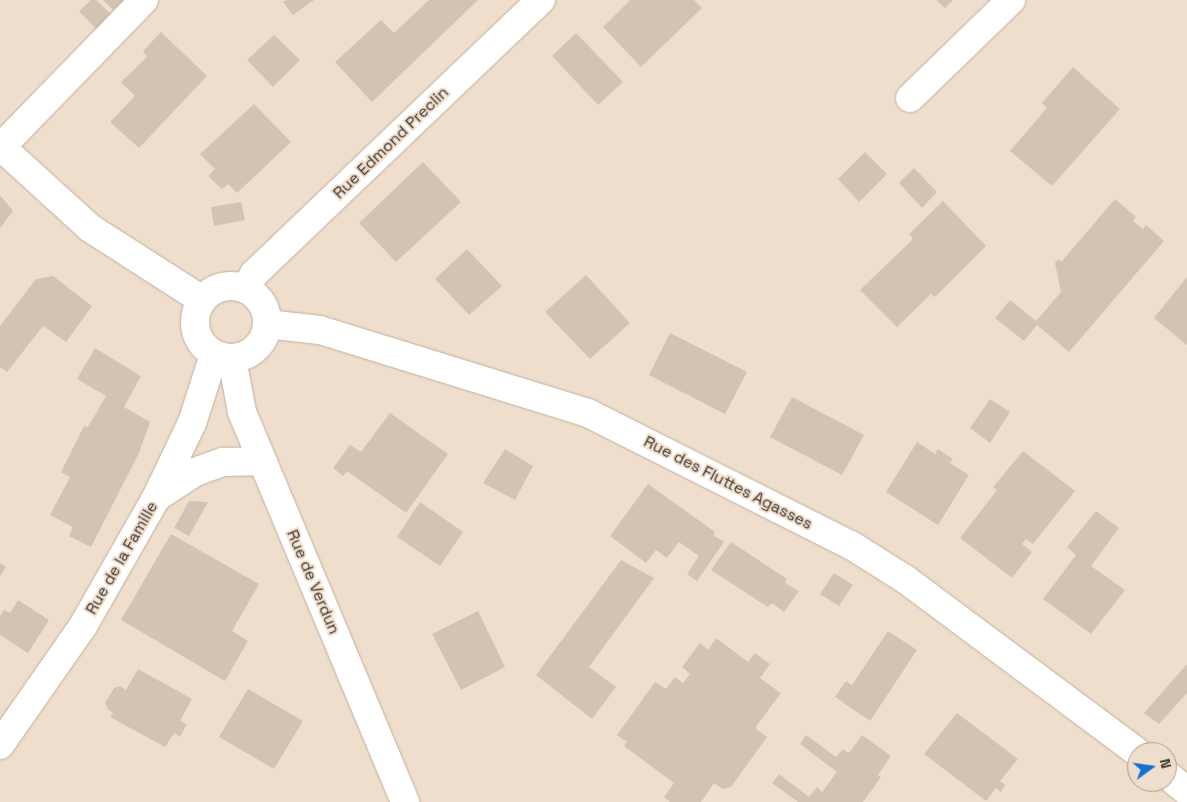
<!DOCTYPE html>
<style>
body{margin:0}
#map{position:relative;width:1187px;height:802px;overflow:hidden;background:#f0decc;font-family:"Space Grotesk",sans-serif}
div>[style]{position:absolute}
.building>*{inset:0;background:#d4c3b2}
.roads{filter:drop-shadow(0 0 1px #c1b1a0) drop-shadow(0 0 1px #c1b1a0)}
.minor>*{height:28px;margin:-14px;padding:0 14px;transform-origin:14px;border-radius:14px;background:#fff}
.minor>.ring{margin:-14px;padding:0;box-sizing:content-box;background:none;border:28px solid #fff;border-radius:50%}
span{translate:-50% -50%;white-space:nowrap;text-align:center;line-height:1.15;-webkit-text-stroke:4px #f0decc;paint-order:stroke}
.street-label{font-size:16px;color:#3d362f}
.north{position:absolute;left:1127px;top:742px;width:50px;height:50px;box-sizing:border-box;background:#f0decc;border:1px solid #a89b8d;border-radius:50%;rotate:76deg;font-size:14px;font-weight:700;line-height:20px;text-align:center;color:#3d362f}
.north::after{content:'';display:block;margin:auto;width:18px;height:22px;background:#176ed8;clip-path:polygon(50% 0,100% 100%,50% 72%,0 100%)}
</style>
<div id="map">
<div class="building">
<i style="clip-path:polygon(91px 0,96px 0,113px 16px,98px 31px,79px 11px)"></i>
<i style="clip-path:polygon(103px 0,124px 0,113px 10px)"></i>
<i style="clip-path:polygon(287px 0,314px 0,293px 15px,283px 2px)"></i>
<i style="clip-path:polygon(429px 0,478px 0,372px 102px,335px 62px,381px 20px,394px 33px)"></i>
<i style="clip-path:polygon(630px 0,694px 0,702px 8px,641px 67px,603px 27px)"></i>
<i style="clip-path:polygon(936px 0,953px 0,945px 8px)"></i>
<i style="clip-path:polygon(161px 32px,207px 76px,139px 148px,110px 122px,135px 96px,121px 82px,147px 57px,143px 51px)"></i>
<i style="clip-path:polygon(576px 33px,623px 82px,598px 105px,552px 56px)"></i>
<i style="clip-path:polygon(274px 35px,300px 60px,273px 87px,247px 60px)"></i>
<i style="clip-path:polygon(1073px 67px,1120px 109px,1052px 186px,1010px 151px,1047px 108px,1042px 103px)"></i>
<i style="clip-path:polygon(254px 104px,291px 142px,237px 193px,228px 184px,222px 189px,208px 176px,215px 169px,200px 154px)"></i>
<i style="clip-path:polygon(865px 152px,887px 174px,859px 202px,838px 179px)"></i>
<i style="clip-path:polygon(423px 162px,461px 202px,396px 262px,359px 223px)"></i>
<i style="clip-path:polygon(914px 168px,937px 192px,922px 208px,899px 183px)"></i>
<i style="clip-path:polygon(0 195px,13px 211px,0 228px)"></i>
<i style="clip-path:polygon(1115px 199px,1136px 217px,1133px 221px,1143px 229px,1146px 225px,1164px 241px,1069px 352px,1037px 325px,1024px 341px,995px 318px,1010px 300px,1036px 321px,1061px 292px,1055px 263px,1059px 259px,1061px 262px)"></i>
<i style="clip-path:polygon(943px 201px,986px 246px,935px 297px,931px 294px,897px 327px,860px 290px,913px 239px,909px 234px)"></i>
<i style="clip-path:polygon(241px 202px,245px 220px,214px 226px,211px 207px)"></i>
<i style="clip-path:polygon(467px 249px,502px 286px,469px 315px,435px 279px)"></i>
<i style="clip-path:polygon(586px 275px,630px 323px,590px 359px,545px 312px)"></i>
<i style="clip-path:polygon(53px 276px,92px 306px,66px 342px,43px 326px,7px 372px,0 367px,0 326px,36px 279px)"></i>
<i style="clip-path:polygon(1187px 277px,1187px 345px,1154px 318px)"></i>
<i style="clip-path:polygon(670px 333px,747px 372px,725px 414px,649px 375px)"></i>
<i style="clip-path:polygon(95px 348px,141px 376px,124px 407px,150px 422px,139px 453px,91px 547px,69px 536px,73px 527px,50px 515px,70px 477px,61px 472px,84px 426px,88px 427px,106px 396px,77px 379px)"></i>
<i style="clip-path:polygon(792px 397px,864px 435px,842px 475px,770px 437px)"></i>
<i style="clip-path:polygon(990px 399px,1010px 412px,990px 443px,970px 428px)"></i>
<i style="clip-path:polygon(390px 413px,448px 454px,406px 513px,347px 471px,343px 476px,333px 468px,350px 445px,361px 452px)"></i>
<i style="clip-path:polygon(917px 442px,935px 454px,938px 449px,953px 459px,950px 463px,969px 475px,938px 525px,886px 492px)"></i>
<i style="clip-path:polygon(505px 449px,533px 466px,515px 500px,483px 483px)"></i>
<i style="clip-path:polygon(1023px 451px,1075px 491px,1033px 544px,1026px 539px,1022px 544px,1032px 552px,1012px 578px,960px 538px,997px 490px,993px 487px)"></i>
<i style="clip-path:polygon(648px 484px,715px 532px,713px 535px,724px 542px,697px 581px,687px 574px,699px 556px,679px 542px,667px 558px,656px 550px,646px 563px,610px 536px)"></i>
<i style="clip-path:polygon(189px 501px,208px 502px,189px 536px,174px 528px)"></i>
<i style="clip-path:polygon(420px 502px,463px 532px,440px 566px,397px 537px)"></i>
<i style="clip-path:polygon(1096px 511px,1119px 528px,1091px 566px,1125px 590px,1091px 634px,1043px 599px,1076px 555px,1067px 547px)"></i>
<i style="clip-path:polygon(171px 534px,259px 584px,232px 631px,248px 641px,225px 681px,121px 620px)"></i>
<i style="clip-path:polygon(731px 542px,787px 579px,785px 583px,799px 591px,784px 612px,772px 603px,768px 607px,711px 570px)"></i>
<i style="clip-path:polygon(621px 560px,654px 578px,589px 667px,616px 687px,592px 719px,536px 675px)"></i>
<i style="clip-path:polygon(0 563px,6px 567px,0 576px)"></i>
<i style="clip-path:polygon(834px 573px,853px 585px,839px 606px,820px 594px)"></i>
<i style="clip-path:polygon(18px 600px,49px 620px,28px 653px,0 635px,0 616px,4px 610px,10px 613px)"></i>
<i style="clip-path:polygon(478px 611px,505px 667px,461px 690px,432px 634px)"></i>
<i style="clip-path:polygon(888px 631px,917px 650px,870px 721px,835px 697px,846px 681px,852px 685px)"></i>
<i style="clip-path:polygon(716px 638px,748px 662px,755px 653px,770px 664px,760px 678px,781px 693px,755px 728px,767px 737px,731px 787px,723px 789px,714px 783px,701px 802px,670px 802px,664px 797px,674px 783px,624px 746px,627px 742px,617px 735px,655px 682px,666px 689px,675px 677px,683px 683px,690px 674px,682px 667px,700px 643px,708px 650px)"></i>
<i style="clip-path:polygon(1187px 664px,1187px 693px,1159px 724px,1144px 713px)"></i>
<i style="clip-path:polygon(138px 669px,192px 699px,180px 721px,187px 724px,180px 737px,174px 733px,165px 747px,110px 717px,113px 713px,108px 709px,105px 703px,114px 688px,120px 686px,126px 690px)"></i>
<i style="clip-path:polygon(248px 689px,303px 721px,274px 769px,219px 737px)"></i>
<i style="clip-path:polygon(957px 713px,1018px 759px,1000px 781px,1005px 785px,1001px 792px,996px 788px,986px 801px,924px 754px)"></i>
<i style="clip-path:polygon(806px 735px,836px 757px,843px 749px,849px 753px,862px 735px,891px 756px,878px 775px,881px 777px,863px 802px,798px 802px,772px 783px,779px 774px,809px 797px,817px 787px,822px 792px,837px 772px,800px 744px)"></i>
</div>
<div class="roads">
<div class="minor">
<i style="left:910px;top:98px;width:141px;rotate:-44.1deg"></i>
<i style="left:0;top:146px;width:122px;rotate:42.3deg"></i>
<i style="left:90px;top:228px;width:133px;rotate:32.7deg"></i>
<i style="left:1px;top:147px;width:205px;rotate:-45.8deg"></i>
<i class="ring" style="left:195px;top:286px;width:44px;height:44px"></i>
<i style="left:245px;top:289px;width:17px;rotate:-59deg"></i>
<i style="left:254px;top:274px;width:397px;rotate:-43.7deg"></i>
<i style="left:267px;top:324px;width:53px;rotate:6.5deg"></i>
<i style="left:320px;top:330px;width:281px;rotate:17.2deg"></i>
<i style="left:588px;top:413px;width:294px;rotate:26.7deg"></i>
<i style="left:851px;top:545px;width:64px;rotate:32.2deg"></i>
<i style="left:905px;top:579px;width:289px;rotate:36.7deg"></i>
<i style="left:232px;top:359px;width:54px;rotate:79.3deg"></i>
<i style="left:242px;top:412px;width:423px;rotate:67.3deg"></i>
<i style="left:157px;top:497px;width:45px;rotate:-33.3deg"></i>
<i style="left:195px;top:472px;width:30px;rotate:-20deg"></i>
<i style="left:223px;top:462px;width:39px;rotate:-1deg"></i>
<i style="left:0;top:745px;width:145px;rotate:-55.1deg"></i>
<i style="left:83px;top:626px;width:147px;rotate:-60.3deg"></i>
<i style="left:156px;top:498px;width:83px;rotate:-64.4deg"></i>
<i style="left:192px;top:423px;width:71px;rotate:-72.1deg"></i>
<i style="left:1167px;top:775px;width:26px;rotate:39deg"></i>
</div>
</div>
<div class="street-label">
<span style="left:391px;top:143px;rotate:-44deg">Rue Edmond Preclin</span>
<span style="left:728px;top:483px;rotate:27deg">Rue des Fluttes Agasses</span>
<span style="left:122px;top:558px;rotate:-60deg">Rue de la Famille</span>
<span style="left:313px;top:582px;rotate:67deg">Rue de Verdun</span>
</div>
<div class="north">N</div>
</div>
